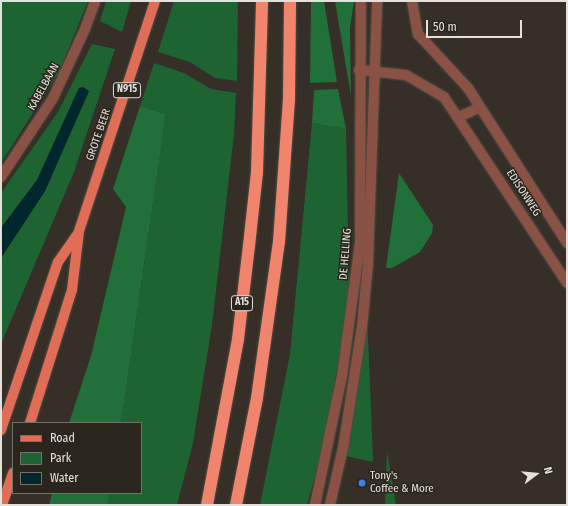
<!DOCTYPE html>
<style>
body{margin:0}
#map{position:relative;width:568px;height:506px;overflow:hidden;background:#352f27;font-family:"Fira Sans Condensed",sans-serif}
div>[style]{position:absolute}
.green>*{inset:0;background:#1e6433}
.forest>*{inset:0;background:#217039}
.water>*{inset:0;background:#00262e}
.roads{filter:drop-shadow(0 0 1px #514b44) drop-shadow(0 0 1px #514b44)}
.minor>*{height:10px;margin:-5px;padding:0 5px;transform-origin:5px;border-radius:5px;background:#8a5245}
.tertiary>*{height:10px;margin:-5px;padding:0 5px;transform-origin:5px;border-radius:5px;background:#8a5245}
.primary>*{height:10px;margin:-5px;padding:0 5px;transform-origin:5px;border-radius:5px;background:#e06d55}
.motorway>*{height:12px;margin:-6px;padding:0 6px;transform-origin:6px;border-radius:6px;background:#f1846c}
.dots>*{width:11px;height:11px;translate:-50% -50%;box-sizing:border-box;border:2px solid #2b261d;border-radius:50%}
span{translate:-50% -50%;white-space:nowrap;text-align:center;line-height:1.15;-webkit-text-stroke:3px #2b261d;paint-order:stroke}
.shield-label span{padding:1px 3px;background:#2b261d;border:1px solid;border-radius:3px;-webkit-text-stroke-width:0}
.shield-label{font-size:10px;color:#e4e0da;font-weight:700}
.street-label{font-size:11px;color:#e4e0da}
.poi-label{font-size:11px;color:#e4e0da}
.left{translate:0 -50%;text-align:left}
.frame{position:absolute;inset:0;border:2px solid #e4e0da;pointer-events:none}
.legend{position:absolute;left:12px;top:422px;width:130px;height:72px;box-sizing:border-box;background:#2b261d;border:1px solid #757069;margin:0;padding:5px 7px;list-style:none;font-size:12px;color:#e4e0da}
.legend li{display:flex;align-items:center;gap:8px;height:20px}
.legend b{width:20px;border:1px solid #757069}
.north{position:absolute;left:516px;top:454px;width:40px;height:40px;-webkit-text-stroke:3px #2b261d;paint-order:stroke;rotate:74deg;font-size:11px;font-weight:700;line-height:16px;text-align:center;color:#e4e0da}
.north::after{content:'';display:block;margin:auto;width:14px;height:18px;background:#e4e0da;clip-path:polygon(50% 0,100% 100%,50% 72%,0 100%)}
.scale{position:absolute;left:426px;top:20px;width:96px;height:18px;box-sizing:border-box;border:2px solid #e4e0da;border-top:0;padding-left:5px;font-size:12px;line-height:14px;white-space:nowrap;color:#e4e0da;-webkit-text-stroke:3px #2b261d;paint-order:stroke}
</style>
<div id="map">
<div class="green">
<i style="clip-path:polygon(1px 1px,88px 1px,59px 72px,1px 163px)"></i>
<i style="clip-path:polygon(106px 1px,131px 1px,122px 32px,100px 21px)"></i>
<i style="clip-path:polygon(174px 1px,238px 1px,237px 81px,215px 78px,190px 62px,158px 52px)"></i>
<i style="clip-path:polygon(92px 44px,115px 49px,74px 172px,1px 344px,1px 258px,45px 191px,89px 91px,79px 88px,37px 180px,1px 228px,1px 193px,58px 112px)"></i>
<i style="clip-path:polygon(154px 63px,184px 73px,211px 89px,236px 93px,234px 134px,212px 325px,193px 443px,177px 505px,108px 505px,110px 493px,141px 493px,141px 423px,121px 423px,166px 114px,140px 106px)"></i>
<i style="clip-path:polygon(312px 123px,346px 129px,349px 283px,345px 325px,323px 448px,307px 505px,260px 505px,290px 354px)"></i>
<i style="clip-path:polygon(367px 317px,370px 384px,373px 462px,346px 456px)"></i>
<i style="clip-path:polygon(387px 451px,396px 505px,385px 505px)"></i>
</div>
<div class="forest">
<i style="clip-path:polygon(311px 1px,324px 1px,337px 82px,310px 83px)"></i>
<i style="clip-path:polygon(335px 1px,354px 1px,350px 28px,351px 96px)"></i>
<i style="clip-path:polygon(338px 89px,346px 129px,312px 123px,314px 90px)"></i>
<i style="clip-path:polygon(140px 106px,166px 114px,121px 423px,69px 423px,91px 356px,126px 207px,113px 189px)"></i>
<i style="clip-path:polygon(399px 173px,433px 225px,432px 233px,420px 252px,392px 268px,386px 268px)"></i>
<i style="clip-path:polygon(52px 493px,110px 493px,108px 505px,49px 505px)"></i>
</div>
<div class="water">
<i style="clip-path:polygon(83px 87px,89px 91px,45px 191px,1px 258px,1px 228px,37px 180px,79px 88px)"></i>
</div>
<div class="roads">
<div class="minor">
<i style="left:412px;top:1px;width:34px;rotate:80deg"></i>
<i style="left:418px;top:34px;width:74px;rotate:47.2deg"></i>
<i style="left:468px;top:88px;width:184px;rotate:57.4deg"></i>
<i style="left:459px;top:117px;width:23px;rotate:-25deg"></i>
<i style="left:1px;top:177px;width:95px;rotate:-56.6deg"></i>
<i style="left:53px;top:98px;width:76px;rotate:-65.1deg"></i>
<i style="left:85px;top:29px;width:30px;rotate:-70deg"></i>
</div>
<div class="tertiary">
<i style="left:359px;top:70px;width:47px;rotate:6.1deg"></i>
<i style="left:406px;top:75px;width:44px;rotate:30.1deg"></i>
<i style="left:444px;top:97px;width:223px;rotate:56.5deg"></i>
<i style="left:315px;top:505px;width:132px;rotate:-78.2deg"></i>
<i style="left:342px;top:376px;width:134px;rotate:-82.3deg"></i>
<i style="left:360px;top:243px;width:242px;rotate:-89.8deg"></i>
<i style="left:330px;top:505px;width:58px;rotate:-77.2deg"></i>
<i style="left:343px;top:448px;width:122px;rotate:-81.1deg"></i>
<i style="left:362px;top:327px;width:64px;rotate:-84.6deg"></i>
<i style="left:368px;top:263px;width:262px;rotate:-88deg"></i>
</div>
<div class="primary">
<i style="left:30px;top:423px;width:139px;rotate:-72.5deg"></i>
<i style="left:72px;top:290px;width:59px;rotate:-83.2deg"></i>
<i style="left:79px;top:231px;width:242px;rotate:-71.7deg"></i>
<i style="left:1px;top:430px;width:177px;rotate:-71.3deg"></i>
<i style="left:58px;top:262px;width:35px;rotate:-55deg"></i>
<i style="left:2px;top:505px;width:34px;rotate:-71deg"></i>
</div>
<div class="motorway">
<i style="left:207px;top:505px;width:169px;rotate:-79.4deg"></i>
<i style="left:238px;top:339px;width:94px;rotate:-83.3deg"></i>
<i style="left:249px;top:246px;width:74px;rotate:-83.8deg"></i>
<i style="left:257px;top:172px;width:171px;rotate:-88.3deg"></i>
<i style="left:236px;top:505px;width:109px;rotate:-78.9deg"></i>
<i style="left:257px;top:398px;width:158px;rotate:-82deg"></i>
<i style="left:279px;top:242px;width:142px;rotate:-86deg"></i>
<i style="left:289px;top:100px;width:99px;rotate:-89.4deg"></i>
</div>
</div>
<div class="dots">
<i style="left:362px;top:483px;background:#3f7fe0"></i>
</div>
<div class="shield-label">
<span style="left:127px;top:90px">N915</span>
<span style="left:242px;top:303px">A15</span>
</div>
<div class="street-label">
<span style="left:44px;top:87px;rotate:-61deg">KABELBAAN</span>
<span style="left:99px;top:135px;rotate:-71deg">GROTE BEER</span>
<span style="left:523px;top:193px;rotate:57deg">EDISONWEG</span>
<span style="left:346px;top:254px;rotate:-85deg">DE HELLING</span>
</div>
<div class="poi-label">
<span class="left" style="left:370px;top:483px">Tony's<br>Coffee &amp; More</span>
</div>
<div class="frame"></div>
<ul class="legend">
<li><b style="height:5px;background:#e06d55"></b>Road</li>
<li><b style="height:11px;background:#1e6433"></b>Park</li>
<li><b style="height:11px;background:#00262e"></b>Water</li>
</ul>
<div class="north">N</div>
<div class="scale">50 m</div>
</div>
